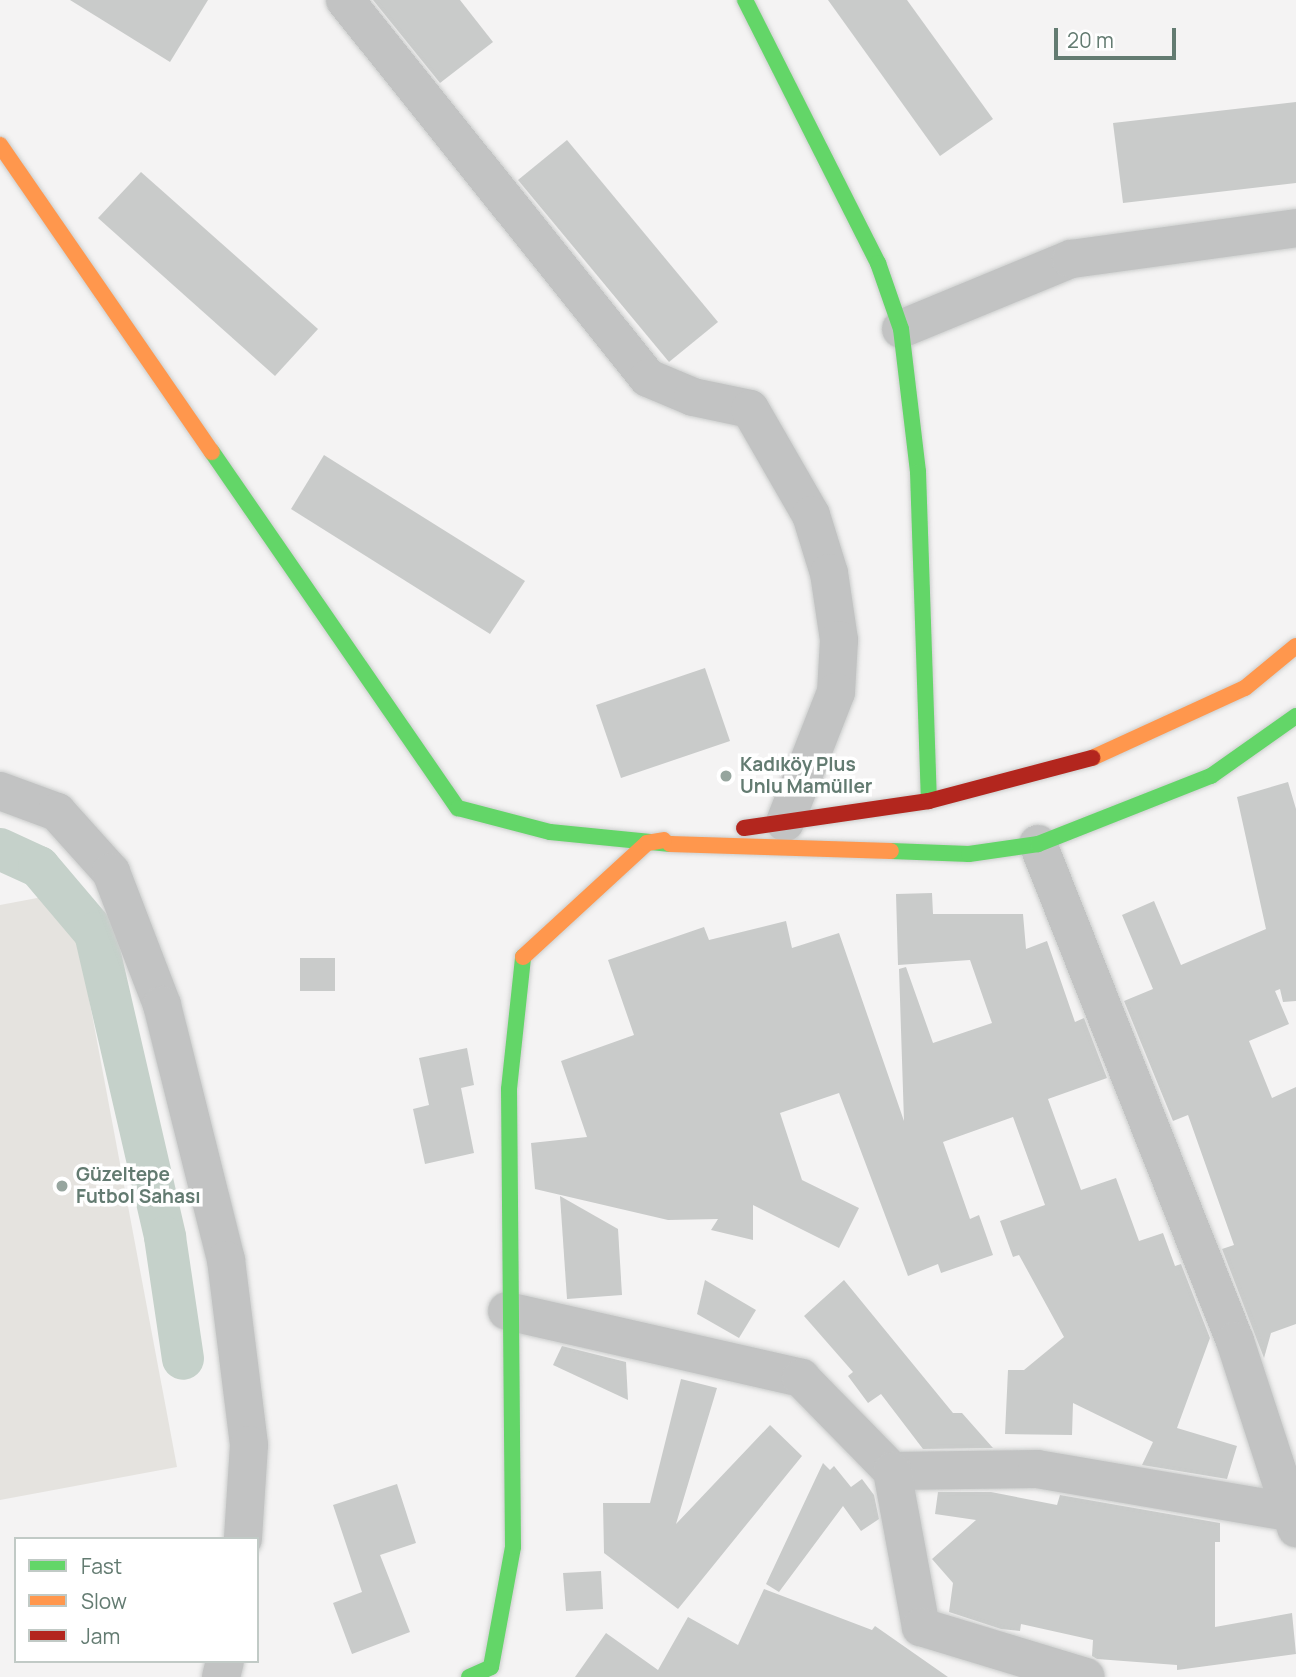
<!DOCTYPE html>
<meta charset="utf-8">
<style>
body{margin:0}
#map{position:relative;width:1296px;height:1677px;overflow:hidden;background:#f4f3f3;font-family:Manrope,sans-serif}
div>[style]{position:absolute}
.green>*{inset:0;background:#e5e3df}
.canal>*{height:42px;margin:-21px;padding:0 21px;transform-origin:21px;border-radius:21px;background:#c5d1ca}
.building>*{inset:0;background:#c9cbca}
.roads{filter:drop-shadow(0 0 2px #cccecd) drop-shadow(0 0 2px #cccecd)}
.street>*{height:38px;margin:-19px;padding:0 19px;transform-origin:19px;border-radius:19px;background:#c2c3c3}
.fast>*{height:16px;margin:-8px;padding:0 8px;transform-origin:8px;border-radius:8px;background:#63d668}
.slow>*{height:16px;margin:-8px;padding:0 8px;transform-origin:8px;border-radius:8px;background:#ff974d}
.jam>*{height:16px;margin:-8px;padding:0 8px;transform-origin:8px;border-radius:8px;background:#b3261e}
.dots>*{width:19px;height:19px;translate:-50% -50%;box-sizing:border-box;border:4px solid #fff;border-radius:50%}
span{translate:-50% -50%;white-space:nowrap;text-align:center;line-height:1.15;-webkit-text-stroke:7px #fff;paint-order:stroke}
.poi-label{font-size:19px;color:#637b71;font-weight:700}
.left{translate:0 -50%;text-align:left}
.legend{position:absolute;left:14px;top:1537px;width:245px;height:126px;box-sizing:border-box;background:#fff;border:2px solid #c1cac6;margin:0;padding:9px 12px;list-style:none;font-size:21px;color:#637b71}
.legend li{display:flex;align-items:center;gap:14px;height:35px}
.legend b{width:35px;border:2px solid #c1cac6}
.scale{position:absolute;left:1054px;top:28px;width:122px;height:32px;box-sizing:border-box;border:4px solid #637b71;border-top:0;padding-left:9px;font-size:21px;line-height:24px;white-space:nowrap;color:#637b71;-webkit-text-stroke:5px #fff;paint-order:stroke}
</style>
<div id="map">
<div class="green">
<i style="clip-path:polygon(69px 892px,177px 1467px,0 1500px,0 905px)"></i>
</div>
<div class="canal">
<i style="left:0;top:849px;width:43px;rotate:24.8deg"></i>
<i style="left:39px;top:867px;width:87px;rotate:49.7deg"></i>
<i style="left:95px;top:933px;width:312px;rotate:77deg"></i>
<i style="left:165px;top:1237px;width:123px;rotate:81.6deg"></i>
</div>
<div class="building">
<i style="clip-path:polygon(70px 0,208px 0,170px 62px)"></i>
<i style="clip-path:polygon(373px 0,460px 0,493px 42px,440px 83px)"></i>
<i style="clip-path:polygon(828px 0,907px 0,993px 119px,940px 156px)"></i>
<i style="clip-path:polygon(1296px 102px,1296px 183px,1123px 203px,1113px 123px)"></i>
<i style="clip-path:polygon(567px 140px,718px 322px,669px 362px,518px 180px)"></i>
<i style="clip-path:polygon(141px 172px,318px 329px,275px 376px,98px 218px)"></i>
<i style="clip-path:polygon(324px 455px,525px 581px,490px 634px,291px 509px)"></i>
<i style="clip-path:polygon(705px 668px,730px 741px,621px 778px,596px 705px)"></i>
<i style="clip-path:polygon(1288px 782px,1296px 809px,1296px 1001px,1283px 1002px,1280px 989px,1275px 991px,1289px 1024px,1249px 1041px,1272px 1098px,1296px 1087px,1296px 1324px,1271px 1333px,1264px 1358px,1222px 1249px,1234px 1245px,1188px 1115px,1173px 1121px,1124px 1001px,1153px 989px,1122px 915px,1154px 901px,1181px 965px,1266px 929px,1237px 797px)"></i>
<i style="clip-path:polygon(932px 893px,933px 914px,1023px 914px,1026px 949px,1047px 941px,1075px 1022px,1084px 1018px,1107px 1078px,1048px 1099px,1081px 1190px,1116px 1178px,1139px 1241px,1163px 1233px,1175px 1266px,1181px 1264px,1210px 1338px,1177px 1428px,1237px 1446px,1227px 1479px,1142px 1465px,1153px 1442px,1073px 1403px,1072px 1435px,1005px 1434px,1008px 1370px,1024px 1370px,1064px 1337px,1019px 1255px,1013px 1257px,1000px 1221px,1045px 1205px,1013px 1117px,943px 1142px,970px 1219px,979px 1215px,993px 1255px,941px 1273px,938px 1264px,908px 1276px,839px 1093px,780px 1113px,802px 1180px,859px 1208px,839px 1248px,753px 1205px,753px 1240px,711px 1230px,718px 1219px,668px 1220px,535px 1189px,531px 1143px,587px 1137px,561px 1061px,634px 1035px,608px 960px,704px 927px,709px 940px,786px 921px,792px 948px,839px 933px,904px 1121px,899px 969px,906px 967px,933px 1043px,992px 1023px,970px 960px,898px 965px,896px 894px)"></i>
<i style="clip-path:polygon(300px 958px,335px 958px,335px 991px,300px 991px)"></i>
<i style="clip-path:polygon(467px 1048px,474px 1085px,461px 1088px,474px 1153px,425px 1164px,413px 1109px,429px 1105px,419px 1058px)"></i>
<i style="clip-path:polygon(560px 1196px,618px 1229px,622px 1295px,567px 1299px)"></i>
<i style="clip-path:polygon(705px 1280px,756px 1310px,739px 1338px,697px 1314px)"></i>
<i style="clip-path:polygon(844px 1280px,953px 1413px,962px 1413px,993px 1448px,923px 1449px,881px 1394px,868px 1403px,848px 1376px,853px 1372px,804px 1316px)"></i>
<i style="clip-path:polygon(562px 1346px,626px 1362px,628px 1400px,553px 1365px)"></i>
<i style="clip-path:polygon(681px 1379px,717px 1388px,676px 1524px,770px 1425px,802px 1456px,678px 1609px,604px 1553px,603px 1503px,650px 1503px)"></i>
<i style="clip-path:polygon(823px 1463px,830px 1470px,834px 1466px,851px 1487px,862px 1479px,874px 1495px,879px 1519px,861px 1531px,843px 1506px,779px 1592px,766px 1584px)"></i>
<i style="clip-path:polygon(397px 1484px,416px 1543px,380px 1555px,410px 1632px,352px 1654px,333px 1603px,362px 1592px,333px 1505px)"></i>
<i style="clip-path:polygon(938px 1492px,991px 1492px,1057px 1505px,1060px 1495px,1220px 1523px,1220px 1542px,1215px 1542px,1215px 1627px,1292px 1613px,1296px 1654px,1177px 1670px,1177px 1665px,1097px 1659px,1092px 1656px,1093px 1640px,1021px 1624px,1020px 1631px,1001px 1629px,949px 1612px,953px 1583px,932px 1559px,976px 1520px,935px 1514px)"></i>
<i style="clip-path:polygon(601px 1571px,603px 1609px,566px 1611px,563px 1573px)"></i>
<i style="clip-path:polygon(764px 1589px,872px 1630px,875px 1626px,948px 1677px,575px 1677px,606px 1633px,658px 1670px,688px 1617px,738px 1645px)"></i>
</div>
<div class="roads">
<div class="street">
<i style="left:345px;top:0;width:484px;rotate:51.3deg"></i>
<i style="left:648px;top:378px;width:49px;rotate:22.9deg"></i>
<i style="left:693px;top:397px;width:58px;rotate:11.9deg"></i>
<i style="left:750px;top:409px;width:122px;rotate:60.1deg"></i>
<i style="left:811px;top:515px;width:61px;rotate:72.8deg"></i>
<i style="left:829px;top:573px;width:68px;rotate:81.5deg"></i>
<i style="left:839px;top:640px;width:52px;rotate:93.3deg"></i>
<i style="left:836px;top:692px;width:140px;rotate:111.4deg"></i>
<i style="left:901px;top:329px;width:184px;rotate:-22.4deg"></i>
<i style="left:1071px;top:259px;width:227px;rotate:-7.8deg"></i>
<i style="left:0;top:791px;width:61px;rotate:20.2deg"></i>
<i style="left:57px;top:812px;width:81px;rotate:48deg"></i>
<i style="left:111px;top:872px;width:142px;rotate:69deg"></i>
<i style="left:162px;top:1005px;width:263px;rotate:75.9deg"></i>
<i style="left:226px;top:1260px;width:186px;rotate:82.9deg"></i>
<i style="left:249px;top:1445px;width:94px;rotate:93.7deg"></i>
<i style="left:1038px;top:844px;width:535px;rotate:68.38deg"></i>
<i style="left:1235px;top:1341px;width:197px;rotate:71.9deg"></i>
<i style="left:507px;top:1311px;width:302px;rotate:12.8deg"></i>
<i style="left:801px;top:1378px;width:130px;rotate:45.6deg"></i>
<i style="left:892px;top:1471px;width:145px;rotate:-0.8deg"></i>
<i style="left:1037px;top:1469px;width:261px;rotate:9.7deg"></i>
<i style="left:892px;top:1471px;width:159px;rotate:79.5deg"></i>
<i style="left:921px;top:1627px;width:172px;rotate:16.9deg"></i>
<i style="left:221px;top:1677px;width:16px;rotate:-76deg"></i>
</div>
<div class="fast">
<i style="left:745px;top:0;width:295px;rotate:63.2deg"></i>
<i style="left:878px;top:263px;width:70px;rotate:70.8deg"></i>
<i style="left:901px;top:329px;width:144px;rotate:83.2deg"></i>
<i style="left:918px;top:472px;width:329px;rotate:88.1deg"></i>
<i style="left:212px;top:452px;width:433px;rotate:55.4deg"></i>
<i style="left:458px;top:808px;width:95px;rotate:14.6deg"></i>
<i style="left:550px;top:832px;width:121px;rotate:5.7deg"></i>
<i style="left:891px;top:851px;width:78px;rotate:2.2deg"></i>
<i style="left:969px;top:854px;width:70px;rotate:-8.2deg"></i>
<i style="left:1038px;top:844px;width:186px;rotate:-21.5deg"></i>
<i style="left:1211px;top:776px;width:104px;rotate:-35.2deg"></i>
<i style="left:469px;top:1677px;width:24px;rotate:-24deg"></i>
<i style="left:491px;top:1667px;width:122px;rotate:-79.6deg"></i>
<i style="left:513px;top:1547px;width:458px;rotate:-90.5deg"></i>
<i style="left:509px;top:1089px;width:133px;rotate:-83.9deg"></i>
</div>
<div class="slow">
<i style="left:0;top:145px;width:373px;rotate:55.4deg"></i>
<i style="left:1092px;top:758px;width:168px;rotate:-24.6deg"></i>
<i style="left:1245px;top:688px;width:66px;rotate:-39.5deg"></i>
<i style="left:670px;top:844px;width:221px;rotate:1.8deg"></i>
<i style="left:523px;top:957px;width:168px;rotate:-42.6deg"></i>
<i style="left:647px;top:843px;width:17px;rotate:-10deg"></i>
</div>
<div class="jam">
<i style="left:744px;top:828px;width:187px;rotate:-8.3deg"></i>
<i style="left:929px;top:801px;width:169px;rotate:-14.8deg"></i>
</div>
</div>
<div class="dots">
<i style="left:726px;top:776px;background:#96a59e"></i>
<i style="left:62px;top:1186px;background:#96a59e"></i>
</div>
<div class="poi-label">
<span class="left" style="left:740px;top:776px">Kadıköy Plus<br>Unlu Mamüller</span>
<span class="left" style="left:76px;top:1186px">Güzeltepe<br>Futbol Sahası</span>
</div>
<ul class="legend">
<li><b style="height:9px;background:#63d668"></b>Fast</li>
<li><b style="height:9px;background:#ff974d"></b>Slow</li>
<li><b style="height:9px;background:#b3261e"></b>Jam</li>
</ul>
<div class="scale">20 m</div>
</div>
